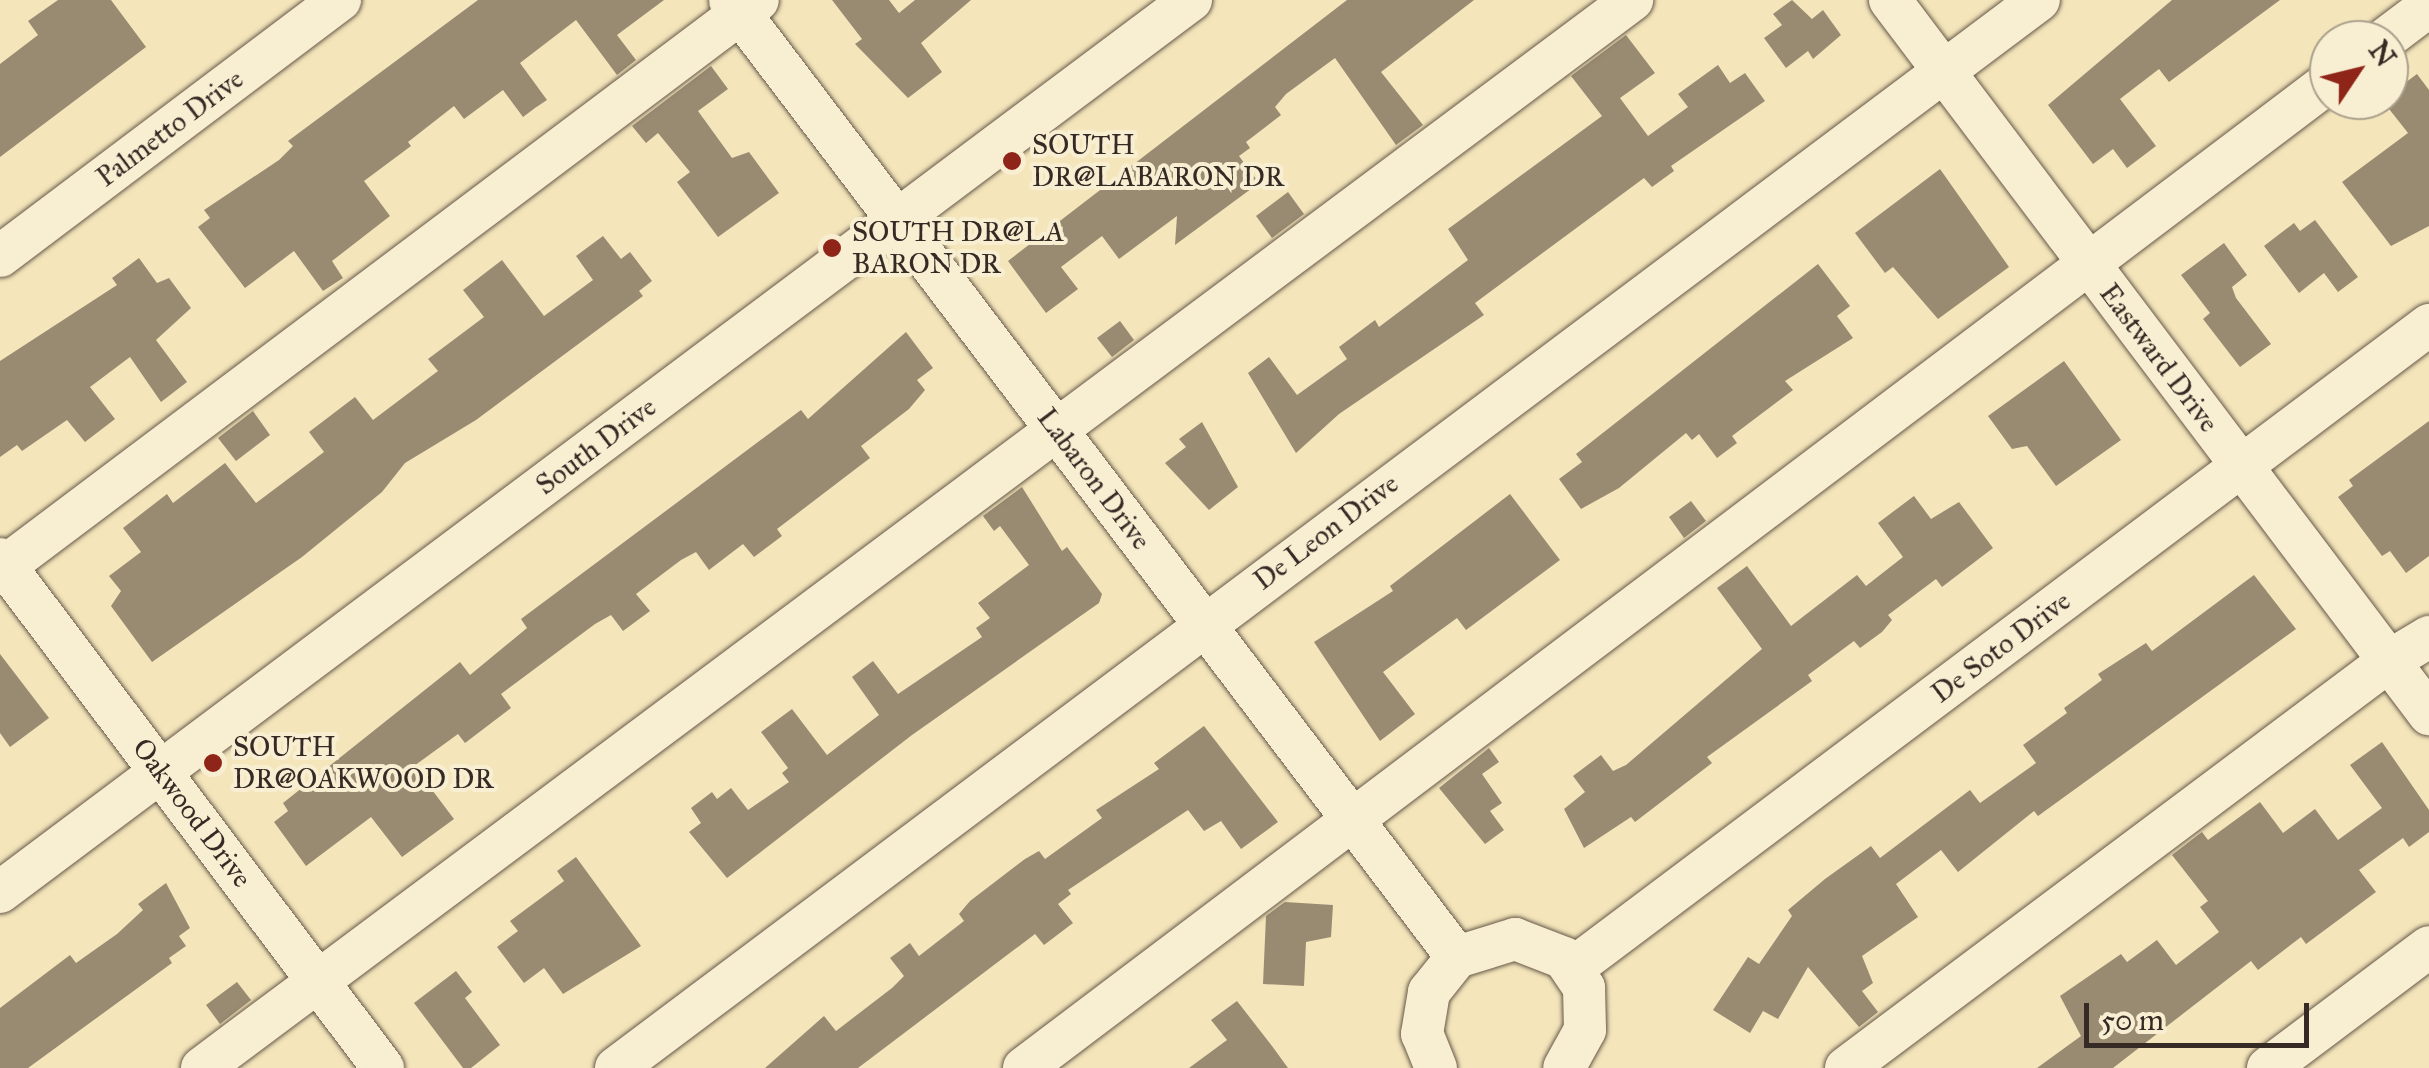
<!DOCTYPE html>
<style>
body{margin:0}
#map{position:relative;width:2429px;height:1068px;overflow:hidden;background:#f4e5ba;font-family:"IM FELL Great Primer",serif}
div>[style]{position:absolute}
.building>*{inset:0;background:#998b72}
.roads{filter:drop-shadow(0 0 2px #66594a) drop-shadow(0 0 2px #66594a)}
.minor>*{height:42px;margin:-21px;padding:0 21px;transform-origin:21px;border-radius:21px;background:#f8eed2}
.dots>*{width:28px;height:28px;translate:-50% -50%;box-sizing:border-box;border:5px solid #f8eed2;border-radius:50%}
span{translate:-50% -50%;white-space:nowrap;text-align:center;line-height:1.15;-webkit-text-stroke:8px #f8eed2;paint-order:stroke}
.street-label{font-size:28px;color:#362a25}
.poi-label{font-size:28px;color:#362a25}
.left{translate:0 -50%;text-align:left}
.north{position:absolute;left:2309px;top:20px;width:100px;height:100px;box-sizing:border-box;background:#f8eed2;border:2px solid #aaa08d;border-radius:50%;rotate:55deg;font-size:28px;font-weight:700;line-height:40px;text-align:center;color:#362a25}
.north::after{content:'';display:block;margin:auto;width:35px;height:45px;background:#8f2418;clip-path:polygon(50% 0,100% 100%,50% 72%,0 100%)}
.scale{position:absolute;left:2084px;top:1003px;width:225px;height:45px;box-sizing:border-box;border:5px solid #362a25;border-top:0;padding-left:12px;font-size:30px;line-height:35px;white-space:nowrap;color:#362a25;-webkit-text-stroke:8px #f8eed2;paint-order:stroke}
</style>
<div id="map">
<div class="building">
<i style="clip-path:polygon(58px 0,111px 0,146px 47px,0 157px,0 64px,38px 35px,28px 21px)"></i>
<i style="clip-path:polygon(478px 0,664px 0,617px 35px,636px 60px,617px 75px,576px 20px,520px 63px,547px 100px,535px 108px,523px 117px,503px 90px,464px 119px,454px 106px,408px 142px,411px 146px,364px 181px,390px 216px,332px 261px,343px 278px,323px 291px,294px 251px,245px 288px,198px 227px,210px 218px,204px 210px,279px 160px,293px 146px,288px 141px)"></i>
<i style="clip-path:polygon(832px 0,889px 0,899px 13px,915px 0,971px 0,921px 43px,942px 72px,908px 98px,855px 44px,862px 39px)"></i>
<i style="clip-path:polygon(1347px 0,1474px 0,1381px 72px,1423px 125px,1396px 145px,1335px 58px,1286px 94px,1275px 107px,1281px 115px,1246px 142px,1250px 148px,1239px 156px,1259px 183px,1175px 245px,1177px 216px,1119px 259px,1102px 236px,1061px 267px,1078px 289px,1046px 313px,1008px 261px)"></i>
<i style="clip-path:polygon(1792px 0,1812px 19px,1823px 10px,1841px 35px,1813px 59px,1808px 51px,1786px 68px,1764px 38px,1782px 25px,1773px 14px)"></i>
<i style="clip-path:polygon(2172px 0,2280px 0,2169px 82px,2159px 69px,2120px 99px,2156px 146px,2127px 168px,2113px 149px,2093px 164px,2048px 105px)"></i>
<i style="clip-path:polygon(1626px 35px,1655px 73px,1620px 98px,1648px 136px,1688px 107px,1678px 94px,1718px 65px,1730px 83px,1745px 73px,1765px 101px,1671px 166px,1674px 171px,1652px 187px,1644px 178px,1475px 303px,1484px 315px,1339px 414px,1296px 453px,1248px 373px,1269px 357px,1297px 395px,1347px 359px,1339px 347px,1375px 320px,1379px 327px,1468px 260px,1448px 229px,1602px 116px,1571px 76px)"></i>
<i style="clip-path:polygon(711px 66px,728px 89px,698px 111px,732px 158px,749px 152px,779px 193px,718px 237px,677px 182px,690px 172px,658px 133px,646px 143px,632px 126px)"></i>
<i style="clip-path:polygon(2417px 74px,2429px 90px,2429px 226px,2391px 246px,2342px 182px,2408px 133px,2382px 100px)"></i>
<i style="clip-path:polygon(1940px 169px,2009px 267px,1938px 319px,1893px 267px,1885px 273px,1855px 233px)"></i>
<i style="clip-path:polygon(1288px 192px,1304px 214px,1272px 238px,1256px 216px)"></i>
<i style="clip-path:polygon(2315px 220px,2358px 277px,2338px 292px,2324px 273px,2299px 293px,2264px 246px,2294px 223px,2300px 231px)"></i>
<i style="clip-path:polygon(603px 236px,621px 259px,630px 252px,652px 281px,639px 291px,643px 296px,476px 420px,405px 463px,382px 492px,302px 557px,152px 662px,111px 606px,121px 591px,109px 576px,141px 552px,123px 528px,167px 494px,173px 503px,225px 463px,256px 503px,324px 452px,309px 432px,355px 397px,373px 420px,438px 371px,428px 359px,484px 317px,463px 290px,502px 260px,544px 316px,593px 280px,576px 256px)"></i>
<i style="clip-path:polygon(2224px 243px,2247px 275px,2232px 287px,2236px 298px,2271px 344px,2240px 367px,2203px 319px,2210px 313px,2181px 275px)"></i>
<i style="clip-path:polygon(139px 258px,157px 283px,169px 278px,191px 308px,156px 340px,187px 382px,161px 402px,130px 357px,90px 387px,115px 419px,85px 442px,67px 420px,22px 451px,17px 445px,0 457px,0 361px,117px 285px,112px 278px)"></i>
<i style="clip-path:polygon(1818px 264px,1850px 306px,1837px 316px,1853px 338px,1785px 381px,1793px 390px,1732px 436px,1737px 443px,1717px 458px,1699px 434px,1692px 440px,1686px 433px,1619px 488px,1581px 509px,1559px 479px,1582px 462px,1576px 454px)"></i>
<i style="clip-path:polygon(1120px 321px,1134px 340px,1112px 357px,1097px 338px)"></i>
<i style="clip-path:polygon(906px 332px,933px 368px,917px 380px,925px 390px,909px 409px,861px 446px,870px 458px,777px 529px,782px 536px,754px 557px,743px 544px,709px 570px,696px 552px,681px 560px,636px 594px,650px 611px,623px 631px,611px 615px,595px 624px,501px 694px,511px 708px,465px 743px,458px 734px,414px 766px,454px 819px,402px 857px,371px 817px,306px 866px,274px 822px,288px 811px,283px 803px,460px 662px,470px 675px,527px 628px,521px 619px,801px 410px,808px 419px)"></i>
<i style="clip-path:polygon(2064px 361px,2121px 440px,2056px 486px,2027px 446px,2012px 449px,1988px 416px)"></i>
<i style="clip-path:polygon(253px 411px,270px 435px,236px 461px,218px 438px)"></i>
<i style="clip-path:polygon(2429px 421px,2429px 556px,2406px 573px,2390px 551px,2382px 556px,2338px 497px,2353px 486px,2349px 480px)"></i>
<i style="clip-path:polygon(1202px 422px,1238px 487px,1209px 510px,1165px 463px,1186px 447px,1179px 439px)"></i>
<i style="clip-path:polygon(1022px 487px,1062px 551px,1067px 547px,1102px 594px,1099px 603px,912px 735px,727px 878px,689px 832px,701px 823px,691px 808px,712px 792px,717px 799px,731px 788px,748px 810px,789px 782px,782px 773px,788px 768px,761px 732px,792px 709px,827px 755px,879px 715px,852px 677px,873px 661px,898px 694px,982px 637px,976px 628px,990px 618px,978px 603px,1029px 565px,1000px 526px,994px 531px,983px 516px)"></i>
<i style="clip-path:polygon(1510px 494px,1560px 560px,1466px 630px,1457px 618px,1383px 672px,1415px 714px,1380px 741px,1314px 642px,1393px 591px,1390px 586px)"></i>
<i style="clip-path:polygon(1914px 496px,1931px 519px,1959px 502px,1993px 548px,1942px 587px,1936px 579px,1888px 615px,1892px 620px,1882px 632px,1860px 648px,1854px 641px,1808px 675px,1812px 681px,1707px 757px,1712px 763px,1635px 822px,1631px 817px,1584px 848px,1564px 809px,1585px 792px,1573px 776px,1601px 755px,1613px 771px,1626px 765px,1762px 649px,1717px 588px,1747px 566px,1791px 626px,1857px 575px,1866px 586px,1903px 557px,1878px 523px)"></i>
<i style="clip-path:polygon(1691px 501px,1706px 521px,1684px 538px,1669px 517px)"></i>
<i style="clip-path:polygon(2254px 575px,2296px 629px,2038px 816px,2034px 811px,1958px 872px,1941px 850px,1896px 884px,1918px 917px,1862px 956px,1873px 983px,1862px 991px,1878px 1012px,1859px 1027px,1808px 967px,1778px 1019px,1763px 1011px,1750px 1033px,1713px 1010px,1748px 957px,1759px 964px,1792px 916px,1788px 910px,1825px 879px,1871px 846px,1880px 858px,1970px 790px,1980px 803px,2036px 763px,2023px 745px,2067px 713px,2064px 708px,2102px 680px,2098px 674px,2146px 643px,2152px 651px)"></i>
<i style="clip-path:polygon(0 654px,49px 718px,10px 747px,0 733px)"></i>
<i style="clip-path:polygon(1204px 726px,1278px 822px,1241px 849px,1221px 821px,1204px 831px,1188px 810px,1068px 890px,1071px 894px,1058px 904px,1073px 923px,1044px 945px,1035px 934px,858px 1068px,765px 1068px,824px 1016px,836px 1031px,892px 988px,904px 976px,890px 958px,910px 943px,919px 956px,964px 921px,959px 914px,970px 901px,1025px 859px,1039px 851px,1045px 859px,1102px 818px,1096px 810px,1159px 769px,1154px 763px)"></i>
<i style="clip-path:polygon(2382px 742px,2429px 810px,2429px 832px,2409px 847px,2403px 838px,2359px 870px,2376px 892px,2306px 944px,2301px 937px,2258px 970px,2251px 961px,2113px 1068px,2037px 1068px,2081px 1036px,2060px 996px,2121px 954px,2127px 962px,2157px 940px,2176px 965px,2219px 932px,2200px 907px,2208px 901px,2172px 855px,2202px 832px,2208px 840px,2260px 802px,2283px 833px,2315px 809px,2338px 840px,2382px 808px,2350px 765px)"></i>
<i style="clip-path:polygon(1489px 748px,1499px 762px,1482px 774px,1502px 803px,1490px 811px,1504px 830px,1485px 844px,1439px 788px)"></i>
<i style="clip-path:polygon(576px 857px,641px 946px,563px 994px,544px 968px,524px 983px,497px 947px,518px 931px,510px 921px,564px 881px,557px 871px)"></i>
<i style="clip-path:polygon(166px 883px,190px 928px,179px 936px,186px 946px,169px 958px,172px 963px,28px 1068px,0 1068px,0 1008px,70px 955px,76px 963px,117px 934px,143px 910px,138px 904px)"></i>
<i style="clip-path:polygon(1285px 902px,1333px 905px,1331px 937px,1306px 942px,1304px 986px,1263px 984px,1266px 916px)"></i>
<i style="clip-path:polygon(456px 971px,472px 992px,465px 998px,500px 1045px,471px 1068px,463px 1068px,414px 1003px)"></i>
<i style="clip-path:polygon(237px 982px,251px 1000px,220px 1024px,206px 1005px)"></i>
<i style="clip-path:polygon(1237px 1001px,1272px 1046px,1288px 1068px,1189px 1068px,1227px 1040px,1211px 1020px)"></i>
</div>
<div class="roads">
<div class="minor">
<i style="left:730px;top:0;width:1202px;rotate:52.78deg"></i>
<i style="left:1890px;top:0;width:895px;rotate:52.95deg"></i>
<i style="left:2384px;top:40px;width:56px;rotate:-37.1deg"></i>
<i style="left:0;top:256px;width:426px;rotate:-37deg"></i>
<i style="left:0;top:559px;width:637px;rotate:53.04deg"></i>
<i style="left:0;top:570px;width:948px;rotate:-36.94deg"></i>
<i style="left:0;top:892px;width:1488px;rotate:-36.83deg"></i>
<i style="left:1573px;top:968px;width:1071px;rotate:-36.91deg"></i>
<i style="left:202px;top:1068px;width:1785px;rotate:-36.75deg"></i>
<i style="left:616px;top:1068px;width:1779px;rotate:-36.89deg"></i>
<i style="left:1024px;top:1068px;width:1636px;rotate:-37.07deg"></i>
<i style="left:1436px;top:1068px;width:37px;rotate:-112deg"></i>
<i style="left:1422px;top:1034px;width:43px;rotate:-80.5deg"></i>
<i style="left:1429px;top:992px;width:45px;rotate:-51.3deg"></i>
<i style="left:1457px;top:957px;width:61px;rotate:-17.2deg"></i>
<i style="left:1515px;top:939px;width:53px;rotate:21.2deg"></i>
<i style="left:1564px;top:958px;width:36px;rotate:56deg"></i>
<i style="left:1584px;top:988px;width:42px;rotate:88.6deg"></i>
<i style="left:1585px;top:1030px;width:43px;rotate:118.9deg"></i>
<i style="left:1846px;top:1068px;width:679px;rotate:-36.85deg"></i>
<i style="left:2389px;top:661px;width:47px;rotate:-31deg"></i>
<i style="left:2268px;top:1068px;width:201px;rotate:-36.9deg"></i>
</div>
</div>
<div class="dots">
<i style="left:1012px;top:161px;background:#8f2418"></i>
<i style="left:832px;top:248px;background:#8f2418"></i>
<i style="left:213px;top:763px;background:#8f2418"></i>
</div>
<div class="street-label">
<span style="left:170px;top:128px;rotate:-37deg">Palmetto Drive</span>
<span style="left:2159px;top:358px;rotate:53deg">Eastward Drive</span>
<span style="left:596px;top:446px;rotate:-37deg">South Drive</span>
<span style="left:1094px;top:479px;rotate:53deg">Labaron Drive</span>
<span style="left:1326px;top:532px;rotate:-37deg">De Leon Drive</span>
<span style="left:2001px;top:647px;rotate:-37deg">De Soto Drive</span>
<span style="left:192px;top:813px;rotate:53deg">Oakwood Drive</span>
</div>
<div class="poi-label">
<span class="left" style="left:1032px;top:161px">SOUTH<br>DR@LABARON DR</span>
<span class="left" style="left:852px;top:248px">SOUTH DR@LA<br>BARON DR</span>
<span class="left" style="left:233px;top:763px">SOUTH<br>DR@OAKWOOD DR</span>
</div>
<div class="north">N</div>
<div class="scale">50 m</div>
</div>
